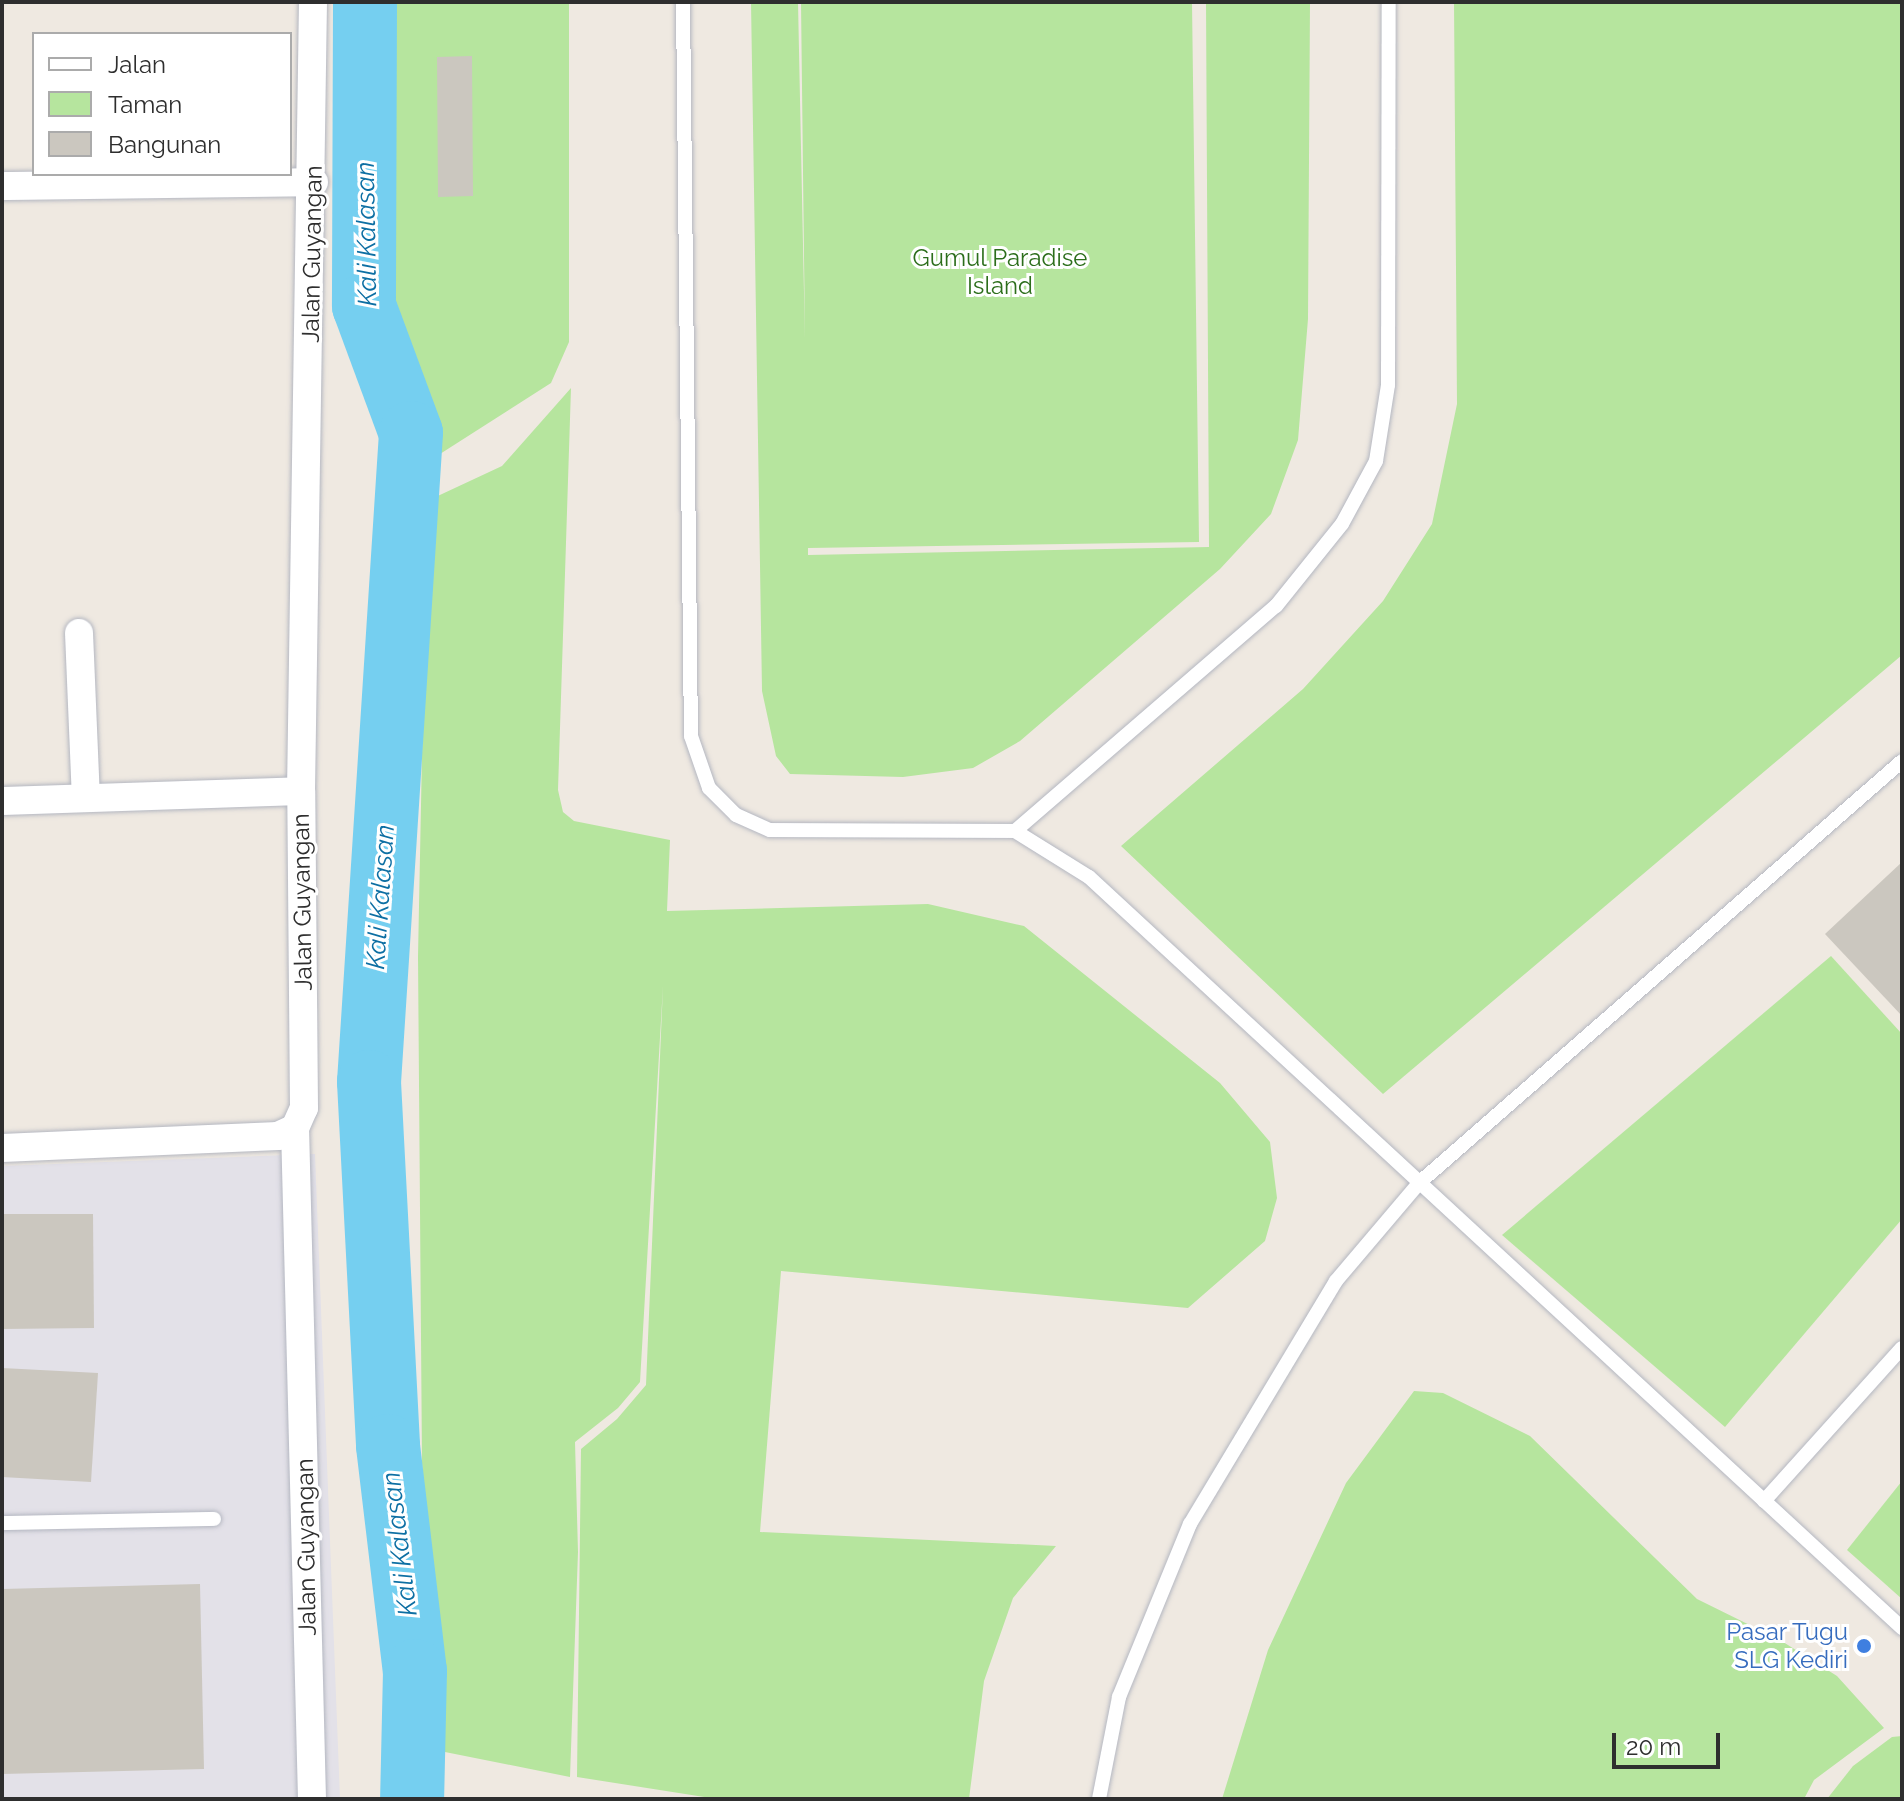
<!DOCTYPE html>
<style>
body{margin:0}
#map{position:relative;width:1904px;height:1801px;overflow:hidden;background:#efe9e1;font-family:Raleway,sans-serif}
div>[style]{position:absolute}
.industrial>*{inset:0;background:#e3e1e8}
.green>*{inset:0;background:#b6e59e}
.river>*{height:64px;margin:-32px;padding:0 32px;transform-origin:32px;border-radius:32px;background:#75cff0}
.building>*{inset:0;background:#cbc7bf}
.roads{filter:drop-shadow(0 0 2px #b4b7c1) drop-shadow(0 0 2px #b4b7c1)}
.lane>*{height:14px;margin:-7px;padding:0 7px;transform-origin:7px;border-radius:7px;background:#fff}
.street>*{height:28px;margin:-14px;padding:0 14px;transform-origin:14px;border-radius:14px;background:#fff}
.dots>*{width:22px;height:22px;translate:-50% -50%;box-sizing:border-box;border:4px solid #fff;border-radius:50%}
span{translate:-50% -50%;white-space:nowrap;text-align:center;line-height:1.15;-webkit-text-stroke:6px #fff;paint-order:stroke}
.street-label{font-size:24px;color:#2e2e2e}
.park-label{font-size:24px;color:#2c6e1b}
.shop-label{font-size:24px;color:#366cbe}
.right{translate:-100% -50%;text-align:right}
.water-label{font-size:26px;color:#0d6fa3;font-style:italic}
.frame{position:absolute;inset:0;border:4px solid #2e2e2e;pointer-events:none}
.legend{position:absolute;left:32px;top:32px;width:260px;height:144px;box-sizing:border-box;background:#fff;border:2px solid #ababab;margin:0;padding:10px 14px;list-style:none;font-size:24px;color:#2e2e2e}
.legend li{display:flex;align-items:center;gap:16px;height:40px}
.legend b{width:40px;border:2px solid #ababab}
.scale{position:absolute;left:1612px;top:1733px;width:108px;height:36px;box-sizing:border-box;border:4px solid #2e2e2e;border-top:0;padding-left:10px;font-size:24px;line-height:28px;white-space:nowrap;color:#2e2e2e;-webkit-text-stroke:6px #fff;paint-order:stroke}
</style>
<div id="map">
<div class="industrial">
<i style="clip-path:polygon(315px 1154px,340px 1799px,2px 1799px,2px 1166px)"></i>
</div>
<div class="green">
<i style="clip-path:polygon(384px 2px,569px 2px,569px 342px,551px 383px,429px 461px,417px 389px,377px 297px)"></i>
<i style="clip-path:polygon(751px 2px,798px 2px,805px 341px,801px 2px,1192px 2px,1199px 542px,808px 548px,808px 555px,1209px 547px,1206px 2px,1310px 2px,1308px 319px,1298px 440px,1271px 514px,1220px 569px,1020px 741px,973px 768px,903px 777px,790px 774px,776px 756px,762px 691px)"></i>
<i style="clip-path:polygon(1454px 2px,1902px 2px,1902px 655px,1383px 1094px,1121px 846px,1303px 689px,1383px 601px,1432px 524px,1457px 404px)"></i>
<i style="clip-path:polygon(571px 388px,558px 790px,563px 812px,574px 821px,670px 840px,667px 911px,928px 904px,1024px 926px,1220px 1083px,1270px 1142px,1277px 1198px,1265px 1241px,1188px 1308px,781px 1271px,760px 1532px,1056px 1546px,1013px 1598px,984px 1681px,969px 1799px,717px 1799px,577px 1777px,581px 1449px,617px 1419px,646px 1385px,663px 986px,640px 1382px,618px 1408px,575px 1442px,578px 1552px,570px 1777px,445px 1752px,422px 1464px,418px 957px,427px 501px,502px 466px)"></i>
<i style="clip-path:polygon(1831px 956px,1902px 1034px,1902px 1219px,1725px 1427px,1502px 1235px)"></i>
<i style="clip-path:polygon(1414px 1391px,1443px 1393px,1530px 1436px,1697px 1599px,1780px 1640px,1837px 1676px,1884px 1728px,1814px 1780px,1804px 1799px,1222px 1799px,1268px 1650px,1346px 1483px)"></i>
<i style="clip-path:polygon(1902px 1481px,1902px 1599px,1847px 1550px)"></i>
<i style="clip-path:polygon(1902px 1736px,1901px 1799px,1827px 1799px,1853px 1766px,1892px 1737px)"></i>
</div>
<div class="river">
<i style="left:365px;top:2px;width:304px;rotate:90.2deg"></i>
<i style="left:364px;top:306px;width:135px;rotate:69.7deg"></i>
<i style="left:411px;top:433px;width:650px;rotate:93.7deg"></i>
<i style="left:369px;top:1082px;width:364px;rotate:87deg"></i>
<i style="left:388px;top:1446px;width:227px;rotate:83.2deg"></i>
<i style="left:415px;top:1671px;width:128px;rotate:91.3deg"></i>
</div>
<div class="building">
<i style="clip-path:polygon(472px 56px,473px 196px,438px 197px,437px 57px)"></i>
<i style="clip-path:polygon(1902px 862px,1902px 1016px,1825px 934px)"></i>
<i style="clip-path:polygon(2px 1214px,93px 1214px,94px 1328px,2px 1329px)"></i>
<i style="clip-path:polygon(2px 1368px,98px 1373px,91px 1482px,2px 1477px)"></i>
<i style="clip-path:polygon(200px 1584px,204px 1769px,2px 1774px,2px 1589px)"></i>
</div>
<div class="roads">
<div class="lane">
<i style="left:683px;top:2px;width:734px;rotate:89.38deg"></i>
<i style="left:691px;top:736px;width:55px;rotate:70.9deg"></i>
<i style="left:709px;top:788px;width:38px;rotate:45deg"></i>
<i style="left:736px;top:815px;width:37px;rotate:24deg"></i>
<i style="left:770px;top:830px;width:245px;rotate:0.2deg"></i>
<i style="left:1015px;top:831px;width:87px;rotate:31.9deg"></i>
<i style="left:1089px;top:877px;width:1107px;rotate:42.73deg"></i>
<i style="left:1015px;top:831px;width:345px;rotate:-40.8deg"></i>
<i style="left:1276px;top:606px;width:105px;rotate:-51.2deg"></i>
<i style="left:1342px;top:524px;width:72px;rotate:-61.6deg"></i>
<i style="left:1376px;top:461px;width:77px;rotate:-81deg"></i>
<i style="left:1388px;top:385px;width:383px;rotate:-89.9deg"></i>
<i style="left:1764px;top:1501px;width:206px;rotate:-48deg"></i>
<i style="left:2px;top:1523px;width:212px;rotate:-1.1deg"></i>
<i style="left:1099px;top:1799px;width:104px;rotate:-78.9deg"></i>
<i style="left:1119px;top:1697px;width:187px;rotate:-67.7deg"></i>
<i style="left:1190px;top:1524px;width:283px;rotate:-59deg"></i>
<i style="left:1336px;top:1281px;width:128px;rotate:-49.7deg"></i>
<i style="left:1419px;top:1183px;width:641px;rotate:-41.14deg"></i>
</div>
<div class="street">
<i style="left:2px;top:186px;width:312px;rotate:-0.7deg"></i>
<i style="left:79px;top:633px;width:165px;rotate:87.6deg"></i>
<i style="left:2px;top:801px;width:299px;rotate:-1.9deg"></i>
<i style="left:2px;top:1148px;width:276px;rotate:-2.5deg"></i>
<i style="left:278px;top:1136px;width:19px;rotate:-25deg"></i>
<i style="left:312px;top:1799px;width:671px;rotate:-91.45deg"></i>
<i style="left:295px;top:1128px;width:22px;rotate:-66deg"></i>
<i style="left:304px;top:1108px;width:317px;rotate:-90.5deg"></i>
<i style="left:301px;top:791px;width:789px;rotate:-89.13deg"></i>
</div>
</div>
<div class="dots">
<i style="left:1864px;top:1646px;background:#3f7fe0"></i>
</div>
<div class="street-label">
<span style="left:312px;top:254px;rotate:-89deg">Jalan Guyangan</span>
<span style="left:302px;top:902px;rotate:-91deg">Jalan Guyangan</span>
<span style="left:306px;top:1547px;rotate:-91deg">Jalan Guyangan</span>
</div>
<div class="park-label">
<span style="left:1000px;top:272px">Gumul Paradise<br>Island</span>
</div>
<div class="shop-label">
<span class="right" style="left:1848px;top:1646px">Pasar Tugu<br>SLG Kediri</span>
</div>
<div class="water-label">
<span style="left:367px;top:234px;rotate:-91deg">Kali Kalasan</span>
<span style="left:381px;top:897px;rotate:-86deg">Kali Kalasan</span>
<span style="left:400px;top:1544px;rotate:-97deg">Kali Kalasan</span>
</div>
<div class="frame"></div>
<ul class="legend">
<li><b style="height:10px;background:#fff"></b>Jalan</li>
<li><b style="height:22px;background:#b6e59e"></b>Taman</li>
<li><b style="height:22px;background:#cbc7bf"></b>Bangunan</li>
</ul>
<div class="scale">20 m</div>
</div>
